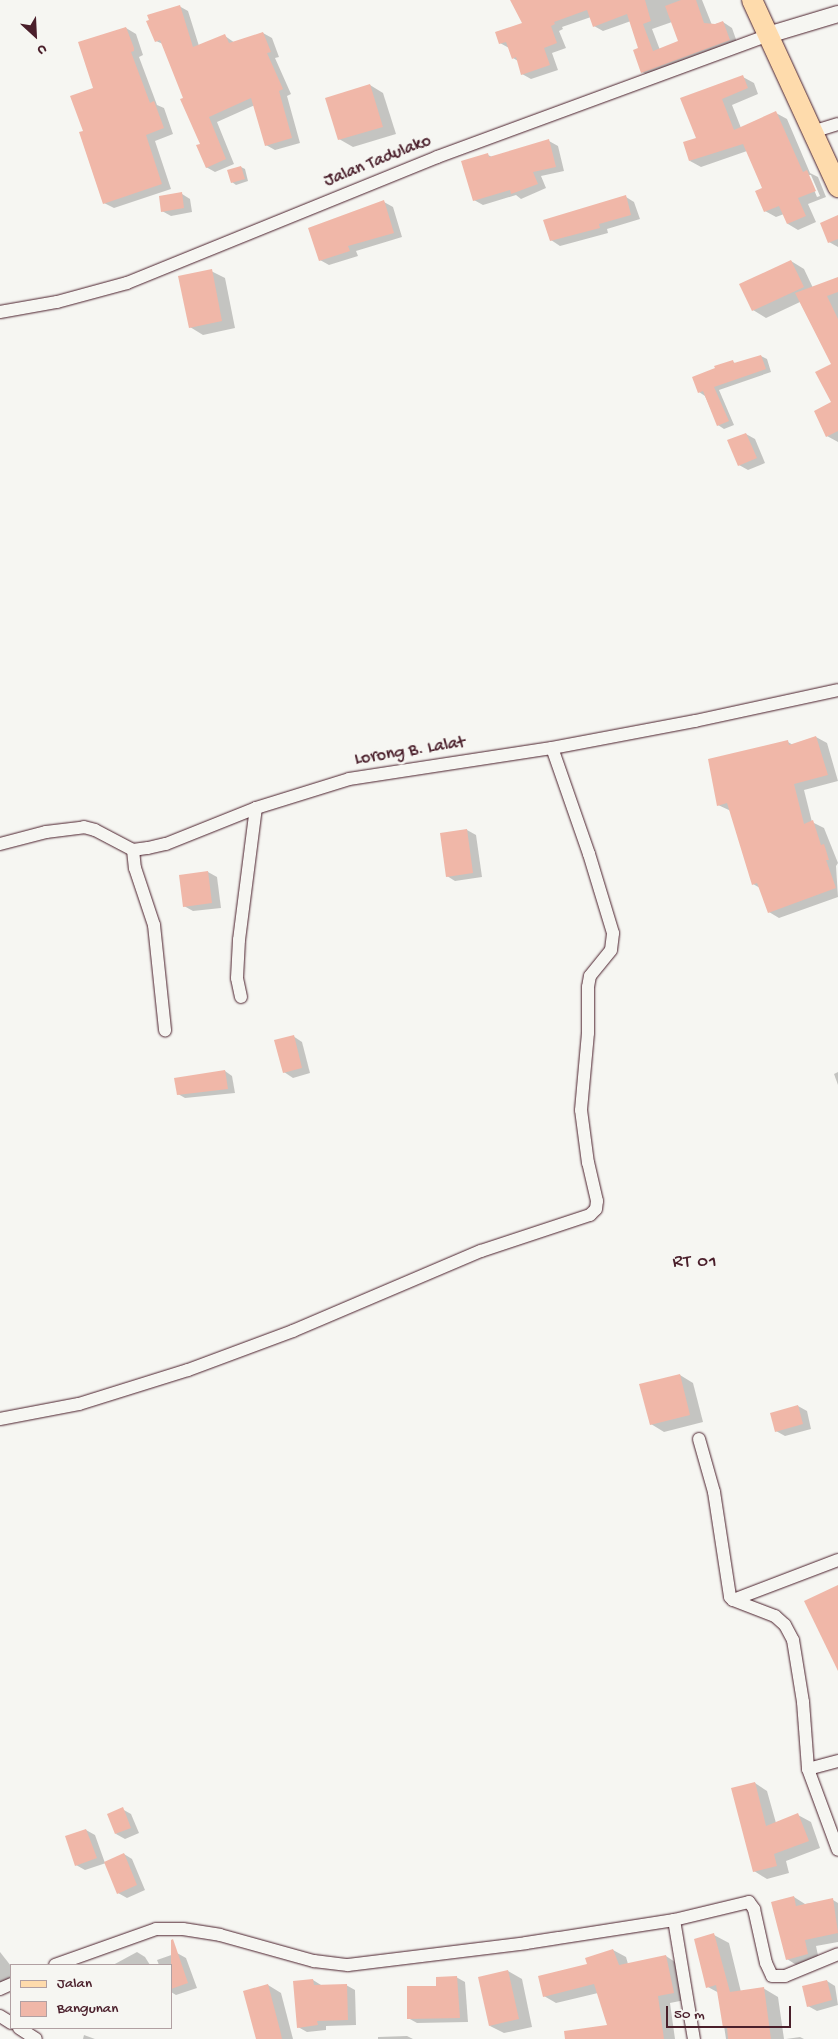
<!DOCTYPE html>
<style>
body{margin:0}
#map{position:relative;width:838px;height:2039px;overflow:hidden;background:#f6f6f2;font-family:"Gochi Hand",sans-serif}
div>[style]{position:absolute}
.shadow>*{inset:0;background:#0003}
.building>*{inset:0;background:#f0b7a8}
.roads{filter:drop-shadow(0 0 1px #4a1f2b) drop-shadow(0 0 1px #4a1f2b)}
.minor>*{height:12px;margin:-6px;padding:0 6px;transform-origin:6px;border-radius:6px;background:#f6f6f2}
.tertiary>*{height:16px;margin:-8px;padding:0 8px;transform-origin:8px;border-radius:8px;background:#f6f6f2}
.primary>*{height:20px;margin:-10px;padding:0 10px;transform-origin:10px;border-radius:10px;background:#fedbac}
span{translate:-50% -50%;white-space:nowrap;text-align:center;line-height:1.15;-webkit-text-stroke:5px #f6f6f2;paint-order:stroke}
.street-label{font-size:18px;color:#4a1f2b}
.neighbourhood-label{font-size:19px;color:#4a1f2b;letter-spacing:1px}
.legend{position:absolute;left:10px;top:1964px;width:162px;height:65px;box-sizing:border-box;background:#f6f6f2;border:1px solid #b1a0a2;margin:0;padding:6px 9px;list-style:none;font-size:15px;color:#4a1f2b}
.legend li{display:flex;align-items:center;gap:10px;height:25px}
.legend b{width:25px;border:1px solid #b1a0a2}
.north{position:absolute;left:10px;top:10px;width:50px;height:50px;-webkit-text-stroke:4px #f6f6f2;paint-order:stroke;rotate:155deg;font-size:14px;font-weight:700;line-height:20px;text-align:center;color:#4a1f2b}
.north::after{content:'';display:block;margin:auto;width:18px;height:22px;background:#4a1f2b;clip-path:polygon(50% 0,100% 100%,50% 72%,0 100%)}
.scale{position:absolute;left:666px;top:2006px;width:125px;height:22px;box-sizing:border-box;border:2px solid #4a1f2b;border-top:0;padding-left:6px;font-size:15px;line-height:18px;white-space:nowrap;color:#4a1f2b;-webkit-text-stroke:4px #f6f6f2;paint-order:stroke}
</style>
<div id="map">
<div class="shadow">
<i style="clip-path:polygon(evenodd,512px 0,702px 0,712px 25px,723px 22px,732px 28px,738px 45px,652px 77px,642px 72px,640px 49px,631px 21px,603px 31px,594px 26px,591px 17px,562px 27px,563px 29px,559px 31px,566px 48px,552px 53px,558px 70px,531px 79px,522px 74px,518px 61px,513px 58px,509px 48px,500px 43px,523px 23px,512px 0,672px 22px,680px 42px,660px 50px,652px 29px,672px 22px)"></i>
<i style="clip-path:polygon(179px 6px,188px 11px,199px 46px,225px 36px,235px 43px,263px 33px,272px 38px,279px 57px,275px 58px,291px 94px,287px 96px,300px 143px,275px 150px,266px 145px,255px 105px,217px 122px,234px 164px,215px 172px,206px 167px,202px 144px,185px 99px,163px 44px,156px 41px)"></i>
<i style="clip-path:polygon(126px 28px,136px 34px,143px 55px,139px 57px,157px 105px,164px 108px,173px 134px,155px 141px,171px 189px,114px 208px,104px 203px,85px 131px,94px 89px)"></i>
<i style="clip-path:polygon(evenodd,743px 77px,754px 83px,758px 94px,732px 105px,741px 128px,776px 113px,787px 119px,810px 173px,818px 177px,826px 197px,808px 204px,816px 222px,798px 230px,788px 224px,784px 214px,776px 217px,765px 211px,764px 189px,747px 151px,701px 167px,690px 161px,697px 139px,682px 99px,743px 77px,808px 175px,811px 175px,820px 196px,817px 197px,808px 175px)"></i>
<i style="clip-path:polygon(370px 85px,383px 93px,396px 134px,353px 147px,339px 139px)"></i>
<i style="clip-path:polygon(549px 141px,558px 146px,564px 171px,541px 176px,546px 188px,521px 199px,516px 195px,483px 205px,474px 200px,488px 155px,492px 157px)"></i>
<i style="clip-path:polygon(241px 167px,245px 169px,248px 181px,236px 185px,232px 182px)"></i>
<i style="clip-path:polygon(182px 194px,190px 199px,192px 212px,171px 216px,162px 211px)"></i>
<i style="clip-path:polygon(626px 197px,634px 202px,640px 219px,607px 229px,608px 233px,560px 246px,551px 240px)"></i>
<i style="clip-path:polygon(384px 202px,393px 207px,402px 237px,356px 251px,358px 256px,329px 265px,320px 260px)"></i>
<i style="clip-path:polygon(838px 216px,838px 247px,829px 242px)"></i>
<i style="clip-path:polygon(791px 261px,804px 269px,813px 288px,838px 278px,838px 442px,827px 436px,832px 403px,832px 364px,800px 302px,766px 318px,753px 310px)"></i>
<i style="clip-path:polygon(211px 271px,225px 278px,235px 328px,203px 335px,190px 327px)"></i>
<i style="clip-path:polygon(761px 356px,767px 359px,771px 372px,719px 390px,734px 425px,724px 429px,718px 425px,705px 396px,699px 392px,733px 362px,737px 364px)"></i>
<i style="clip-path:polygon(746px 434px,755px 439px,765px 463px,748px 470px,739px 465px)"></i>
<i style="clip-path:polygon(816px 737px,827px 743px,838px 781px,804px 790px,812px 822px,824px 828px,838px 863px,836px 866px,838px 897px,779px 918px,769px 912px,760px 888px,753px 884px,731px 811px,718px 805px,788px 742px,793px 745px)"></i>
<i style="clip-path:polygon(467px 830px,476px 835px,482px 877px,455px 881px,447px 876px)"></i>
<i style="clip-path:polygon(208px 872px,217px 877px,221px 908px,193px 911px,184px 906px)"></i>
<i style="clip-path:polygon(293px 1036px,302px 1042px,310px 1073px,293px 1078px,284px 1072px)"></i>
<i style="clip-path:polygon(225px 1071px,232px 1076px,235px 1093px,185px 1098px,178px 1094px)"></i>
<i style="clip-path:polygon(838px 1072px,838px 1085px,834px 1074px)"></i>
<i style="clip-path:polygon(680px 1375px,693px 1383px,703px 1422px,664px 1432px,651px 1424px)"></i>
<i style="clip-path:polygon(798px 1406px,807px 1411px,811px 1429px,785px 1436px,776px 1431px)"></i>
<i style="clip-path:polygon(755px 1783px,767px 1791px,776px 1823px,798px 1815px,811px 1822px,820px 1848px,786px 1861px,789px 1873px,767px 1879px,754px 1871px)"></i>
<i style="clip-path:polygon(122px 1809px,131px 1814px,139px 1833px,125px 1839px,116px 1834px)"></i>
<i style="clip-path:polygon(86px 1830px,95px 1835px,105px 1863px,124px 1854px,132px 1859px,145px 1890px,127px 1898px,118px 1893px,106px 1863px,85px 1870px,76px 1865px)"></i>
<i style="clip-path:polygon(794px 1897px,805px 1904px,833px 1900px,838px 1903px,838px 1942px,816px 1946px,819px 1960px,798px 1966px,787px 1959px)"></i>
<i style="clip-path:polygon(714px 1935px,729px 1943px,741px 1992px,763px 1988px,778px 1997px,784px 2039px,726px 2039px,719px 1993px,708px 1987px)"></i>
<i style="clip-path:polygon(613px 1950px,626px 1957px,628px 1964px,666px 1956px,678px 1964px,685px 2000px,670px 2003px,675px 2039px,579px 2039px,608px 2026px,598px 1993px,556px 2003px,544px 1996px)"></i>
<i style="clip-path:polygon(0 1952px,11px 1966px,11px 1977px,0 1986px)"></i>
<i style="clip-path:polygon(137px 1952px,145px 1957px,150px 1965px,113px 1965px)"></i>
<i style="clip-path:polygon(177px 1953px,186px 1958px,197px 1988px,176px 1995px,171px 1992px,171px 1965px,159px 1965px,157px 1960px)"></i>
<i style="clip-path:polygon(508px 1971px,522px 1979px,532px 2027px,504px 2033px,490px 2026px)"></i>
<i style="clip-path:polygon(456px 1977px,465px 1982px,468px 2022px,417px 2023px,408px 2018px,438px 1988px)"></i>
<i style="clip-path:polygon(313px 1980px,321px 1985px,346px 1985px,355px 1990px,356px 2025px,326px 2026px,326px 2030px,307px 2032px,298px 2027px)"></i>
<i style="clip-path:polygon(827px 1981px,835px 1986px,838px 2005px,817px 2011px,808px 2006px)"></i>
<i style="clip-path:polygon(268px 1985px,281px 1993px,293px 2039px,257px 2039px)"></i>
<i style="clip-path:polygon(84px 2035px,95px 2039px,83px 2039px)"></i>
<i style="clip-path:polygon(407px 2036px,413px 2039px,378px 2039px,378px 2037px)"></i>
<i style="clip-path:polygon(800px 2037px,804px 2039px,786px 2039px)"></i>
</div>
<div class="building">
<i style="clip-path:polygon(510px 0,645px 0,651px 21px,643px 24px,653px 51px,678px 41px,665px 6px,681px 0,696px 0,704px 23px,715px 24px,723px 21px,730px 40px,641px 73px,633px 50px,638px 48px,627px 14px,593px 27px,587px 10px,554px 22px,555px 24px,551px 26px,557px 43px,544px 48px,550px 65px,521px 75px,516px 57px,512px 59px,506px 42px,499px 44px,495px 32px,522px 23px)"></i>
<i style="clip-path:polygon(180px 5px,193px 47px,225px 34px,229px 43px,263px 32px,271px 52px,267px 53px,283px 89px,279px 91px,292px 138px,265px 146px,251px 98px,209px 117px,226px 159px,206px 168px,196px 145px,200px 144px,180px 99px,183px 98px,160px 40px,155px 42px,146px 21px,149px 20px,147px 15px)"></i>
<i style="clip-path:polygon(126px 27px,134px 48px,134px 51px,131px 52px,150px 103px,154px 101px,164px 128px,146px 135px,162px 184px,103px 204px,79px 132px,83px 131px,70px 96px,93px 88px,78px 42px)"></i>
<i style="clip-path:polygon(743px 75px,748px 88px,722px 99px,734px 130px,776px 111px,803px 172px,807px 170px,816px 191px,798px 198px,806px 216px,787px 224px,779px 206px,764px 212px,755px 191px,762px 188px,743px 144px,689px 161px,683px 142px,696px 138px,680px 98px)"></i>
<i style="clip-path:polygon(370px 84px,383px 127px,338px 140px,325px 98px)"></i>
<i style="clip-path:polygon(549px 139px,556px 167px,533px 172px,538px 184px,511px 194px,510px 190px,473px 201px,461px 161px,488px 153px,489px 157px)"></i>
<i style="clip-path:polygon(241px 166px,245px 179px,231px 183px,227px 170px)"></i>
<i style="clip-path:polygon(182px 192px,184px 208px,161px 212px,159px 196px)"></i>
<i style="clip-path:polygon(626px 195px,631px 215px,599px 224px,600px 228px,550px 241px,543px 220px)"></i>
<i style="clip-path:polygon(384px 200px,394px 233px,348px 246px,350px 251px,319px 261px,308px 228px)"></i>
<i style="clip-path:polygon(838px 215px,838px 239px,828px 243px,820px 223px)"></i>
<i style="clip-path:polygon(791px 260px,804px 287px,752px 311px,739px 284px)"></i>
<i style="clip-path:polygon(212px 269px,222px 321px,189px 328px,178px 276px)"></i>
<i style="clip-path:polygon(838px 277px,838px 292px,827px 296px,838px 319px,838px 431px,826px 437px,814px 411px,831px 402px,815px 372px,831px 364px,795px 293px)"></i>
<i style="clip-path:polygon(761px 355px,766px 369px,714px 387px,729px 421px,717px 426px,703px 391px,698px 393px,692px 377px,715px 368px,714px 366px,733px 360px,734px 363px)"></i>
<i style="clip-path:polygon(746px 433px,757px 458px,738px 466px,727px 440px)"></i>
<i style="clip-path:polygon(816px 736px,828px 775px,794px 784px,804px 824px,813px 820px,821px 845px,824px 844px,829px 860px,826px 860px,836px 888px,768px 913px,757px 883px,752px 885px,727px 803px,717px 806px,708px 759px,788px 740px,789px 745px)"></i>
<i style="clip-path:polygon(467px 829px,473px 873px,446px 877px,440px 833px)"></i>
<i style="clip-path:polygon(208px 871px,212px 903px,183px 907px,179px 875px)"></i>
<i style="clip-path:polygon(294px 1035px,302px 1068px,283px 1073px,274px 1040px)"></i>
<i style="clip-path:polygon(225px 1070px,228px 1089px,177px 1095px,174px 1078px)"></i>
<i style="clip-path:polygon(680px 1374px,690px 1415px,650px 1425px,639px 1384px)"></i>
<i style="clip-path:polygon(798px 1405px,803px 1424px,775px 1432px,770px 1413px)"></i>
<i style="clip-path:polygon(838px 1585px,838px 1671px,804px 1601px)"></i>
<i style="clip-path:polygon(755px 1782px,766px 1826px,798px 1813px,809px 1841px,774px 1854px,777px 1866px,753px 1872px,731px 1788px)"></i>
<i style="clip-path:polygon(123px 1807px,131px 1828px,115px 1834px,107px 1814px)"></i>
<i style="clip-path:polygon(86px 1829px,97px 1858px,75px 1866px,65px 1836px)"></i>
<i style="clip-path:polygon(124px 1853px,137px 1885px,117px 1894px,104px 1862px)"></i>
<i style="clip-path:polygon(794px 1896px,796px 1906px,833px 1898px,838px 1933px,805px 1940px,808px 1954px,786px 1960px,771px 1902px)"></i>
<i style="clip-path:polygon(714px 1933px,730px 1992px,764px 1987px,771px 2039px,728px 2039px,727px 2027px,723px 2028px,716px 1985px,706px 1988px,694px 1939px)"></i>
<i style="clip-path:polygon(173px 1939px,188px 1983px,171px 1989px,171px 1940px)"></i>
<i style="clip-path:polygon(613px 1949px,619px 1965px,666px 1955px,674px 1993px,658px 1996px,664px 2039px,565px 2039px,564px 2031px,607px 2025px,594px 1984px,543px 1997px,538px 1976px,587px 1964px,585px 1958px)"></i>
<i style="clip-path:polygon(508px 1970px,519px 2019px,489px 2026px,478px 1977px)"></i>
<i style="clip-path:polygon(457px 1976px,460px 2018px,407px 2019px,407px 1986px,436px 1986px,436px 1977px)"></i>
<i style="clip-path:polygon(313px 1979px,314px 1985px,347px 1984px,348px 2020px,317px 2021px,318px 2025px,297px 2028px,293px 1981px)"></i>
<i style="clip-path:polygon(827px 1980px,832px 2000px,807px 2007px,802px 1986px)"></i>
<i style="clip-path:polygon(268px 1984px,280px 2030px,282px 2039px,256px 2039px,243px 1991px)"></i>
</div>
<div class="roads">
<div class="minor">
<i style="left:812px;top:132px;width:27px;rotate:-17deg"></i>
<i style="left:0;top:312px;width:58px;rotate:-10deg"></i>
<i style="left:57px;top:302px;width:73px;rotate:-15.2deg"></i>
<i style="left:127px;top:283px;width:335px;rotate:-22.1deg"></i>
<i style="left:437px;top:157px;width:353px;rotate:-20.2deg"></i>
<i style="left:0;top:844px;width:48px;rotate:-14.6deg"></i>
<i style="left:46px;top:832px;width:38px;rotate:-7deg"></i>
<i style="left:84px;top:827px;width:11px;rotate:15deg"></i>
<i style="left:95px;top:830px;width:43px;rotate:27.8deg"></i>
<i style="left:133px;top:850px;width:15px;rotate:-8deg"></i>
<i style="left:148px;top:848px;width:18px;rotate:-13deg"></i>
<i style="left:166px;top:844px;width:97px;rotate:-21.8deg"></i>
<i style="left:256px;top:808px;width:97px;rotate:-17.3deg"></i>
<i style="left:349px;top:779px;width:205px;rotate:-8.7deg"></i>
<i style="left:552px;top:748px;width:146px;rotate:-10.7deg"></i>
<i style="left:695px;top:721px;width:146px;rotate:-12.2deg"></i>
<i style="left:133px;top:850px;width:18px;rotate:84deg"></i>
<i style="left:135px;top:868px;width:60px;rotate:71.6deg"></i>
<i style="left:154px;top:925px;width:106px;rotate:84deg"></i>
<i style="left:241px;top:997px;width:19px;rotate:-102deg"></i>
<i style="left:237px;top:978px;width:38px;rotate:-87deg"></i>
<i style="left:239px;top:940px;width:133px;rotate:-82.7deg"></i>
<i style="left:0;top:1419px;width:80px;rotate:-10.8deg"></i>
<i style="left:79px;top:1404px;width:114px;rotate:-17.3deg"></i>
<i style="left:188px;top:1370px;width:112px;rotate:-20.4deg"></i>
<i style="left:293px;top:1331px;width:204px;rotate:-23.1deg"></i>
<i style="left:481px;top:1251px;width:115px;rotate:-18.3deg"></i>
<i style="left:590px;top:1215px;width:8px;rotate:-45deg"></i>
<i style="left:596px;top:1209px;width:8px;rotate:-83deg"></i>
<i style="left:597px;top:1201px;width:39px;rotate:-103deg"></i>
<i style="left:588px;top:1163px;width:53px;rotate:-97.5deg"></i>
<i style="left:581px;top:1110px;width:77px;rotate:-84.8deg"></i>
<i style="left:588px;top:1033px;width:46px;rotate:-90deg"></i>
<i style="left:588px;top:987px;width:11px;rotate:-80deg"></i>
<i style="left:590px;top:976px;width:33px;rotate:-51deg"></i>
<i style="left:611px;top:950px;width:17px;rotate:-83deg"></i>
<i style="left:613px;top:933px;width:83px;rotate:-106.9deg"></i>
<i style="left:589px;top:854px;width:112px;rotate:-109.2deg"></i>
<i style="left:699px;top:1439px;width:55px;rotate:74.2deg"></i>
<i style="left:714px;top:1492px;width:106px;rotate:81.3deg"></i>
<i style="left:730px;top:1597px;width:4px;rotate:45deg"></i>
<i style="left:733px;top:1600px;width:45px;rotate:20.9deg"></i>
<i style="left:775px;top:1616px;width:13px;rotate:42deg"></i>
<i style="left:785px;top:1625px;width:17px;rotate:62deg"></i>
<i style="left:793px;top:1640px;width:63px;rotate:80.8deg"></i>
<i style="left:803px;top:1702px;width:67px;rotate:85.7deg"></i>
<i style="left:808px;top:1769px;width:86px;rotate:69.7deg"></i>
<i style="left:733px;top:1600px;width:112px;rotate:-20.9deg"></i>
<i style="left:808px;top:1769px;width:31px;rotate:-15deg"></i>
<i style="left:674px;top:1920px;width:121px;rotate:80.5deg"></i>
<i style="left:55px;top:1965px;width:107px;rotate:-19.6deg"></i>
<i style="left:156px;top:1929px;width:27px"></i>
<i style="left:183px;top:1929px;width:37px;rotate:9deg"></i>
<i style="left:220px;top:1935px;width:98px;rotate:15.5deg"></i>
<i style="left:314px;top:1961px;width:34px;rotate:7deg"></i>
<i style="left:348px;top:1965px;width:179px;rotate:-7deg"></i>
<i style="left:526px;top:1943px;width:150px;rotate:-8.8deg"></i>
<i style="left:674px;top:1920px;width:77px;rotate:-13.5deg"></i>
<i style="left:749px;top:1902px;width:9px;rotate:54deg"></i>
<i style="left:754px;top:1909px;width:55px;rotate:77.5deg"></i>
<i style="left:766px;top:1963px;width:14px;rotate:65deg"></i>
<i style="left:772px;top:1976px;width:13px"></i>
<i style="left:785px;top:1976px;width:57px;rotate:-22.5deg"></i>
<i style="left:0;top:1989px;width:12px;rotate:-24deg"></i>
<i style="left:0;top:2016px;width:13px;rotate:32deg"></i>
<i style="left:19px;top:2028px;width:20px;rotate:33deg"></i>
</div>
<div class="tertiary">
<i style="left:768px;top:35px;width:73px;rotate:-16.7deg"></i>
</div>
<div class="primary">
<i style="left:752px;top:0;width:206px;rotate:65.3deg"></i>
</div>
</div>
<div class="street-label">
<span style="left:378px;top:162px;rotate:-22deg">Jalan Tadulako</span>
<span style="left:410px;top:752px;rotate:-9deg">Lorong B. Lalat</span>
</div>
<div class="neighbourhood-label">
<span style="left:695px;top:1263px">RT 01</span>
</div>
<ul class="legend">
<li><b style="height:6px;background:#fedbac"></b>Jalan</li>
<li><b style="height:14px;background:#f0b7a8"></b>Bangunan</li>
</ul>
<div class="north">U</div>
<div class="scale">50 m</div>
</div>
